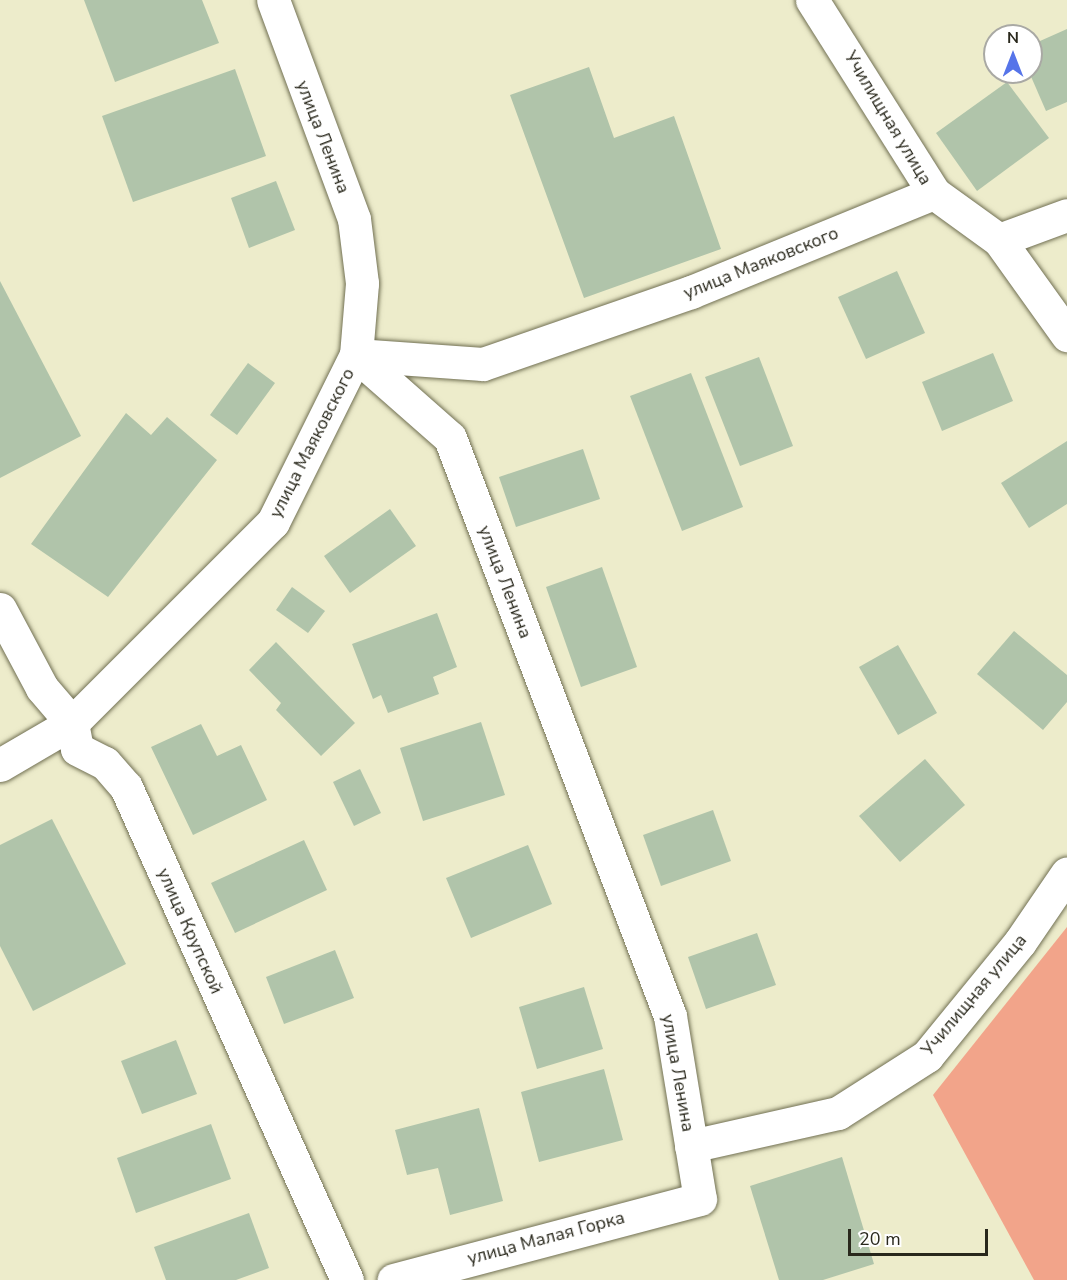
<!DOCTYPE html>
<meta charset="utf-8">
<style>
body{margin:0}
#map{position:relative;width:1067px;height:1280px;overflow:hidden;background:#edeccb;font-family:"Nunito Sans",sans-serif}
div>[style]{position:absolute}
.green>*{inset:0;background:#f2a48a}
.building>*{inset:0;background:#b0c4aa}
.roads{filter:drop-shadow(0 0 2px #717053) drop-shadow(0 0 2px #717053)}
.street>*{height:33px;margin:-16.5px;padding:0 16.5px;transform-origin:16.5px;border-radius:16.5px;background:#fff}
.secondary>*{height:33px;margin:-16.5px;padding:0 16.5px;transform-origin:16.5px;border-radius:16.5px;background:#fff}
span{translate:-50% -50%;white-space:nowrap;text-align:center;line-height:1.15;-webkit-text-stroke:5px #fff;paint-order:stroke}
.street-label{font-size:18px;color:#29281c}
.north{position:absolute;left:983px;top:24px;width:60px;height:60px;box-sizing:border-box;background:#fff;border:2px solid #a9a9a4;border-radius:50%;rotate:0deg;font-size:16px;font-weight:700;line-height:24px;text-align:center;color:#29281c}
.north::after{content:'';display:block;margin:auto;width:21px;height:27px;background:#5674e9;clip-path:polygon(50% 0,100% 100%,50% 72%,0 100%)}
.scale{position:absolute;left:848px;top:1229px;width:140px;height:27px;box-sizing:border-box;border:3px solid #29281c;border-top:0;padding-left:8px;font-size:18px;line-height:21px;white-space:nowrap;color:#29281c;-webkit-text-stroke:4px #fff;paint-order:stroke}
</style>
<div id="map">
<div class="green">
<i style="clip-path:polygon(1067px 927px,1067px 1280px,1034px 1280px,933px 1095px)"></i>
</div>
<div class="building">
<i style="clip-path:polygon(84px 0,202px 0,219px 43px,115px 82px)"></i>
<i style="clip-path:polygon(1067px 29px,1067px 102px,1046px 111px,1029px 72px,1031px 45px)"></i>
<i style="clip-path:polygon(589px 67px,614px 138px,674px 116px,721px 249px,584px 298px,510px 95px)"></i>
<i style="clip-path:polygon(235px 69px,266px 156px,133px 202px,102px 116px)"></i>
<i style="clip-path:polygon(1007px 82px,1049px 138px,977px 191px,936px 133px)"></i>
<i style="clip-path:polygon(276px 181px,295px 230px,249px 248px,231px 198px)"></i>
<i style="clip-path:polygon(897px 271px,925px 333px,866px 359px,838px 297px)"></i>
<i style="clip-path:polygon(0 281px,81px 436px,0 478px)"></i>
<i style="clip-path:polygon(993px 353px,1013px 401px,942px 431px,922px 382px)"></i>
<i style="clip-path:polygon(759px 357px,793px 446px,740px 466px,705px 377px)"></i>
<i style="clip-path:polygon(248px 363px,275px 383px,237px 435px,210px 415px)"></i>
<i style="clip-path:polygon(691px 373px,743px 507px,682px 531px,630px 396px)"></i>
<i style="clip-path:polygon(126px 413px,151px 435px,167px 417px,217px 460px,108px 597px,31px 544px)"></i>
<i style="clip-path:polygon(1067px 441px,1067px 504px,1029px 528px,1001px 483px)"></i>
<i style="clip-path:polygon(583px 449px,600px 499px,516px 527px,499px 477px)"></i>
<i style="clip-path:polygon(390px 509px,416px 546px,350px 593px,324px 556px)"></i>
<i style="clip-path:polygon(602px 567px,637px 667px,581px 687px,546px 587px)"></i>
<i style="clip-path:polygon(292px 587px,325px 611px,308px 633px,276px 610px)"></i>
<i style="clip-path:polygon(437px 613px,457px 667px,433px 677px,439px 694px,388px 713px,381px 695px,373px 699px,352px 644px)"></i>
<i style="clip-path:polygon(1014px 631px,1067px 675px,1067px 702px,1043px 730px,977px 674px)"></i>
<i style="clip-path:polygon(276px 642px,355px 723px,321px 756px,276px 710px,281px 703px,249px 670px)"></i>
<i style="clip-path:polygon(898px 645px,937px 713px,898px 735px,859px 667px)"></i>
<i style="clip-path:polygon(481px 722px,505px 795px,423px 821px,400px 748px)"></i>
<i style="clip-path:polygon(201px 724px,217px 756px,241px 745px,267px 800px,193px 835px,151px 747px)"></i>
<i style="clip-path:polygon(925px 759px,965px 805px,900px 862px,859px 816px)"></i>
<i style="clip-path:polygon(360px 769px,381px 813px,354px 826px,333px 782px)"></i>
<i style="clip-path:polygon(713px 810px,731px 861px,661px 886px,643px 835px)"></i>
<i style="clip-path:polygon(52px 819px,126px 964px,33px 1011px,0 946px,0 845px)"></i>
<i style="clip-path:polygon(304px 840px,327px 890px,235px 933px,211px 883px)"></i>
<i style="clip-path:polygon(528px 845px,552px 904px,471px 938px,446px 878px)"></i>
<i style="clip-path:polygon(757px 933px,776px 985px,706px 1009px,688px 957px)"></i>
<i style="clip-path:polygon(335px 950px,354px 998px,284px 1024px,266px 977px)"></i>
<i style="clip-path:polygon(584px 987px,603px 1049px,537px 1069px,519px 1007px)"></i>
<i style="clip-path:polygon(176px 1040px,197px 1094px,142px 1114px,121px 1061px)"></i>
<i style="clip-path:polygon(604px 1069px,623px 1140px,539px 1162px,521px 1092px)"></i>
<i style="clip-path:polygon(479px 1108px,503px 1201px,450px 1215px,438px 1168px,407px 1175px,395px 1130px)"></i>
<i style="clip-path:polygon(211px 1124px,231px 1179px,136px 1213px,117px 1158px)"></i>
<i style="clip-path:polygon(842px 1157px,874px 1264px,823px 1280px,779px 1280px,750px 1186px)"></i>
<i style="clip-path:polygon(249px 1213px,269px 1268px,236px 1280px,166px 1280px,154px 1247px)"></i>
</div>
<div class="roads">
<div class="street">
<i style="left:812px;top:0;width:228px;rotate:57.7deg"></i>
<i style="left:934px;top:193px;width:80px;rotate:35.9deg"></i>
<i style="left:999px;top:240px;width:117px;rotate:54.4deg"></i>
<i style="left:999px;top:240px;width:72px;rotate:-20.2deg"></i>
<i style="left:356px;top:355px;width:125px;rotate:41.4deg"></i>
<i style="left:450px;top:438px;width:618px;rotate:69.16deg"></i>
<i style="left:670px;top:1016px;width:185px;rotate:80.7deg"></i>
<i style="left:700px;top:1199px;width:317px;rotate:165.2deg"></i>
<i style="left:356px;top:355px;width:127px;rotate:4.1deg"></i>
<i style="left:483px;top:364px;width:220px;rotate:-19.1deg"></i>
<i style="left:691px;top:292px;width:262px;rotate:-22.2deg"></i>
<i style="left:0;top:609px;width:89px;rotate:62deg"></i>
<i style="left:42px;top:688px;width:46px;rotate:49.4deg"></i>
<i style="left:72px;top:723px;width:26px;rotate:79deg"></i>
<i style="left:77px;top:749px;width:31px;rotate:27deg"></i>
<i style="left:105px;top:763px;width:32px;rotate:49deg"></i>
<i style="left:126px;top:787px;width:540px;rotate:65.85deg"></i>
<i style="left:691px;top:1146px;width:151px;rotate:-12.7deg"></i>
<i style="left:838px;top:1113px;width:106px;rotate:-32.6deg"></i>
<i style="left:927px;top:1056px;width:147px;rotate:-50.8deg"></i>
<i style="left:1020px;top:942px;width:83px;rotate:-55.7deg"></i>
</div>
<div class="secondary">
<i style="left:0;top:765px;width:83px;rotate:-30.3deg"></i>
<i style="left:72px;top:723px;width:284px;rotate:-45deg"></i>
<i style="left:273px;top:522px;width:186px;rotate:-63.6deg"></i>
<i style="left:356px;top:355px;width:72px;rotate:-85.2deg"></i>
<i style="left:362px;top:283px;width:64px;rotate:-97.1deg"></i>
<i style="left:354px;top:219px;width:233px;rotate:-110.3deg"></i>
</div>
</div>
<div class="street-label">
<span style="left:888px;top:118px;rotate:59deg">Училищная улица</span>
<span style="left:323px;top:137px;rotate:69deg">улица Ленина</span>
<span style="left:761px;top:263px;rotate:-22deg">улица Маяковского</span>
<span style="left:312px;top:443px;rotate:-63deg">улица Маяковского</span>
<span style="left:505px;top:582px;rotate:69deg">улица Ленина</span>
<span style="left:190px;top:931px;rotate:66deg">улица Крупской</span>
<span style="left:974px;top:995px;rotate:-50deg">Училищная улица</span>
<span style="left:678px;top:1073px;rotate:80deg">улица Ленина</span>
<span style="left:546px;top:1238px;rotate:-15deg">улица Малая Горка</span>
</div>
<div class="north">N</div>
<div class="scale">20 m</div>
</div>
